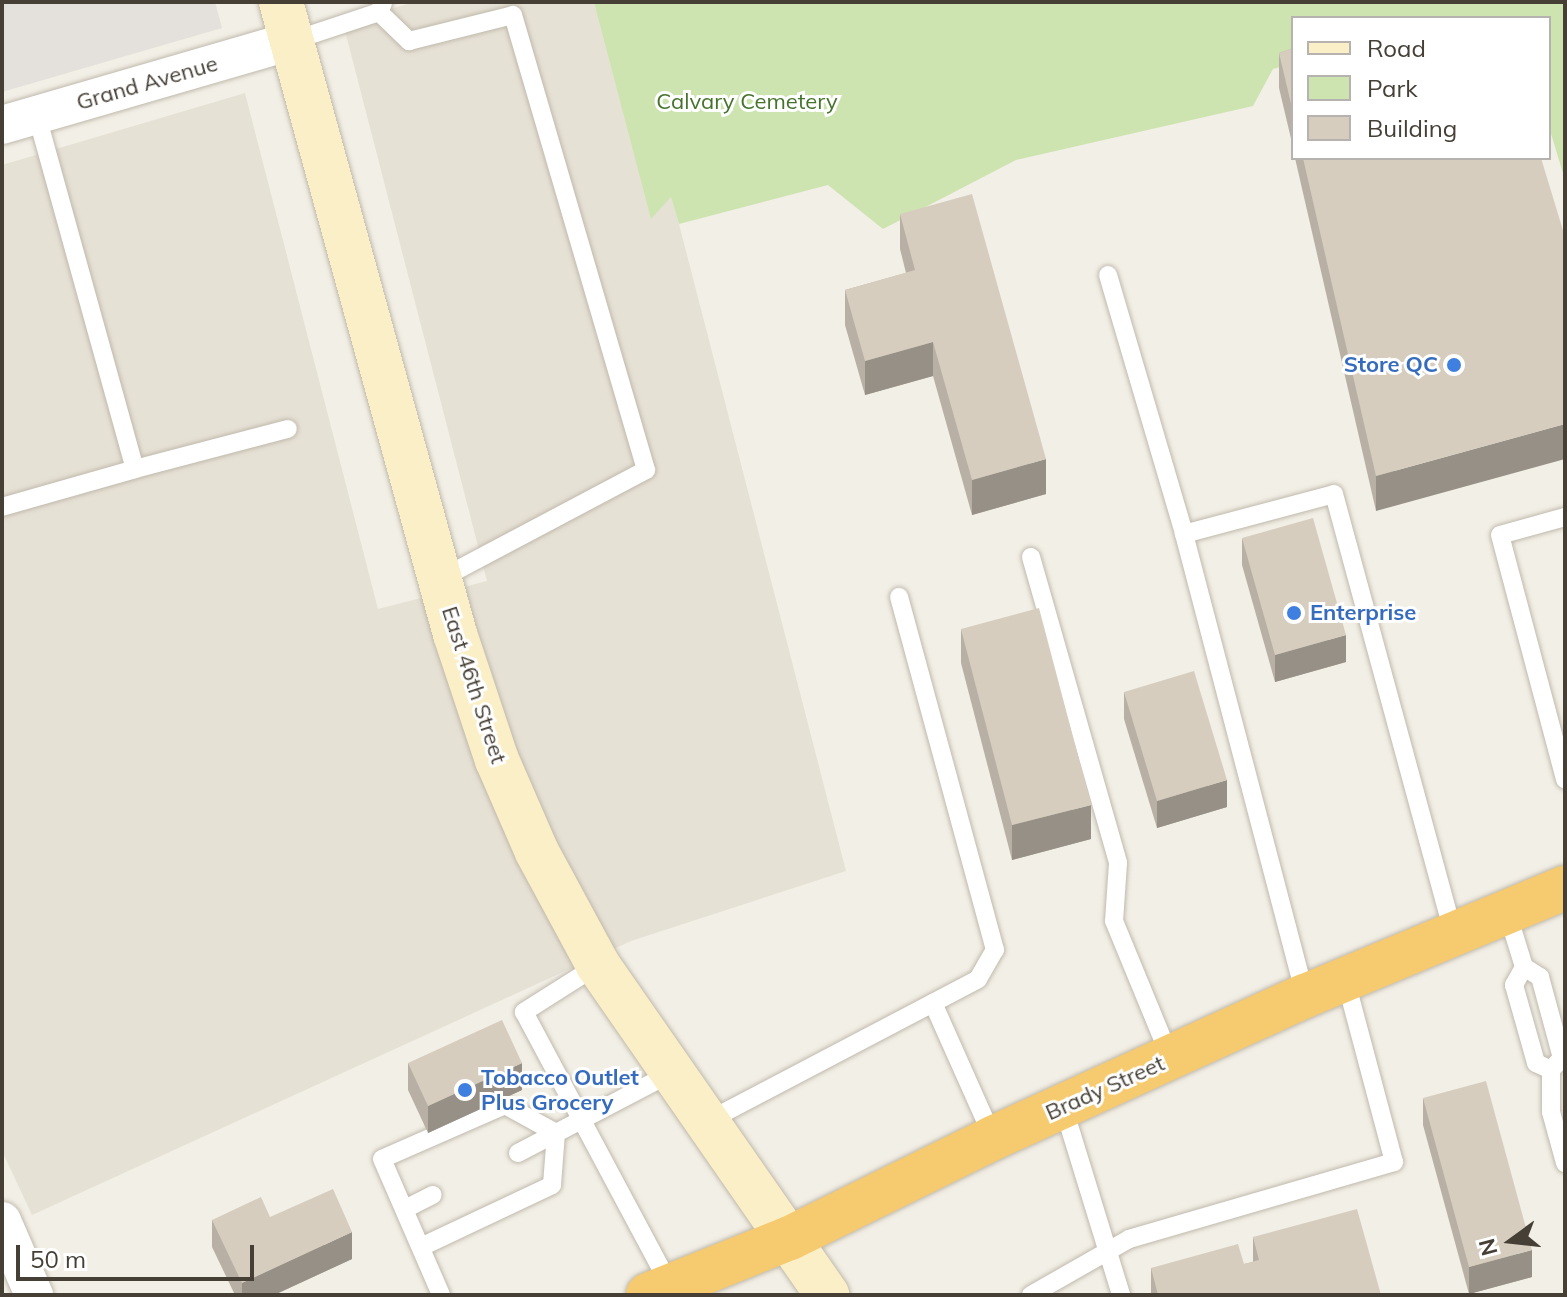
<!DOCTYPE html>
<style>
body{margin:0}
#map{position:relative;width:1567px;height:1297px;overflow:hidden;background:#f2efe6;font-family:Mulish,sans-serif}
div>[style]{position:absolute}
.residential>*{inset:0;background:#e6e1d5}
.industrial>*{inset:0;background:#e4e0db}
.green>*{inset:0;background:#cde4b1}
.roads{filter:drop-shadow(0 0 2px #c0b9ac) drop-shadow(0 0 2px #c0b9ac)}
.lane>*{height:18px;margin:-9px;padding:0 9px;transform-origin:9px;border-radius:9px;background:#fff}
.street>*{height:38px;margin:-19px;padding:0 19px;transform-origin:19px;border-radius:19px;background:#fff}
.secondary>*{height:44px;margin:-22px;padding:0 22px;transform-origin:22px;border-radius:22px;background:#fbefc7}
.highway>*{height:44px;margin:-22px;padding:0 22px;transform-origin:22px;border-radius:22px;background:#f6ca6e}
.wall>*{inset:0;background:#b8b0a4}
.shaded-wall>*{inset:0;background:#969086}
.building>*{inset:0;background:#d6cdbf}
.dots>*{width:22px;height:22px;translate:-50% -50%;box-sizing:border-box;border:4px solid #fff;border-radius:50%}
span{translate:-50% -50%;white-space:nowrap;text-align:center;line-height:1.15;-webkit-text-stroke:6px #fff;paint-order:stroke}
.street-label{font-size:22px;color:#453f36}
.park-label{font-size:22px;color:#46732c}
.shop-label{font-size:22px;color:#366cbe;font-weight:700}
.right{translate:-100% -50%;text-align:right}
.left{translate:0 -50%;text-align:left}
.frame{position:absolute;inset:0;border:4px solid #453f36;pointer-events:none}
.legend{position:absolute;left:1291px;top:16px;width:260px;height:144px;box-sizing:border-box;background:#fff;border:2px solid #b5b2af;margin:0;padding:10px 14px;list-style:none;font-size:24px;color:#453f36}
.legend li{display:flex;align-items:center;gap:16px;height:40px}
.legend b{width:40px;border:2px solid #b5b2af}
.north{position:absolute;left:1471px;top:1201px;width:80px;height:80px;-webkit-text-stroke:6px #fff;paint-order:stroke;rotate:255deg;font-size:22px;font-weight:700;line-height:32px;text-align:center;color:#453f36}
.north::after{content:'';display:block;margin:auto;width:28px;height:36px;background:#453f36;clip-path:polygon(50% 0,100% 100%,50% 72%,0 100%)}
.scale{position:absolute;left:16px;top:1245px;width:238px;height:36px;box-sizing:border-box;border:4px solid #453f36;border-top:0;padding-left:10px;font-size:24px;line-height:28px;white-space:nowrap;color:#453f36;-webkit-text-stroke:6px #fff;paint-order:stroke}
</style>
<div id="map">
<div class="residential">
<i style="clip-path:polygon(414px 2px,615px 2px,679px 224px,846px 871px,631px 941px,32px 1215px,2px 1151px,2px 165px,245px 93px,378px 609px,487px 581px,343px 23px)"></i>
</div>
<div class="industrial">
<i style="clip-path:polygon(2px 2px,215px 2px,222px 28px,2px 92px)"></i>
</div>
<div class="green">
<i style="clip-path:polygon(594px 2px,1565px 2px,1565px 180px,1549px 127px,1549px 18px,1293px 18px,1293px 64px,1273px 69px,1253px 106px,1016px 160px,883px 229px,828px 185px,679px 224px,671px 197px,651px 219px)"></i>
</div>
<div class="roads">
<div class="lane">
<i style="left:379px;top:12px;width:42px;rotate:44deg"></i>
<i style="left:409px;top:41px;width:107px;rotate:-14deg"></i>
<i style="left:513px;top:15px;width:474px;rotate:73.7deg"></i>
<i style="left:646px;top:470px;width:233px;rotate:152.1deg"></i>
<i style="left:292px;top:41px;width:92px;rotate:-18.4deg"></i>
<i style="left:379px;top:12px;width:10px;rotate:-66deg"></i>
<i style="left:37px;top:116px;width:366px;rotate:74.5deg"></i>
<i style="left:135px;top:469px;width:158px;rotate:-14.7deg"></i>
<i style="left:1108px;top:275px;width:270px;rotate:73.6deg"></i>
<i style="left:1184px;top:534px;width:478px;rotate:75.3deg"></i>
<i style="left:2px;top:507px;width:138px;rotate:-15.9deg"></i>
<i style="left:1565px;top:517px;width:67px;rotate:164.5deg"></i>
<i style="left:1500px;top:535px;width:253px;rotate:75.1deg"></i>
<i style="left:1184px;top:534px;width:155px;rotate:-14.9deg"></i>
<i style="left:1334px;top:494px;width:455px;rotate:74.8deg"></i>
<i style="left:1031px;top:557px;width:318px;rotate:74.1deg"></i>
<i style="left:1118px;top:863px;width:58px;rotate:93.9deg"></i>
<i style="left:1114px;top:921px;width:149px;rotate:67.6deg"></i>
<i style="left:1507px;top:912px;width:58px;rotate:72.8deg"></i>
<i style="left:1524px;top:967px;width:19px;rotate:32deg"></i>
<i style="left:1540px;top:977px;width:84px;rotate:74.8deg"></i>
<i style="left:1562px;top:1058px;width:16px;rotate:133deg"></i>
<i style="left:598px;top:965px;width:88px;rotate:147.6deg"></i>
<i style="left:524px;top:1012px;width:310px;rotate:61.9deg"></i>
<i style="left:1524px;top:967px;width:21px;rotate:119deg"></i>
<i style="left:1514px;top:985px;width:81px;rotate:74.2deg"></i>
<i style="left:1536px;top:1063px;width:17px;rotate:25deg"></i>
<i style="left:933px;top:1003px;width:148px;rotate:66deg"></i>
<i style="left:1551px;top:1070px;width:42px;rotate:90deg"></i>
<i style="left:1551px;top:1112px;width:53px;rotate:74.6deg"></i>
<i style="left:1063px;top:1106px;width:198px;rotate:72.9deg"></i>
<i style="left:708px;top:1121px;width:305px;rotate:-27.7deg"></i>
<i style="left:978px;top:979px;width:34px;rotate:-60deg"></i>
<i style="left:995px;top:950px;width:366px;rotate:-105.2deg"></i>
<i style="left:518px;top:1153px;width:175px;rotate:-27.6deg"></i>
<i style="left:405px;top:1209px;width:31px;rotate:-27deg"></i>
<i style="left:421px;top:1247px;width:145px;rotate:-25.3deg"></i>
<i style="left:552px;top:1185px;width:52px;rotate:-85.6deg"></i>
<i style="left:556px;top:1133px;width:58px;rotate:-151.2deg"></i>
<i style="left:505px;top:1105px;width:134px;rotate:156.3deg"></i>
<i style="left:382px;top:1159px;width:148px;rotate:66.5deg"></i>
<i style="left:1031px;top:1295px;width:113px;rotate:-29.7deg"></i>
<i style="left:1129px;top:1239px;width:276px;rotate:-16.2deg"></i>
<i style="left:1394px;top:1162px;width:190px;rotate:-104.9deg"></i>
</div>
<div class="street">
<i style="left:2px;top:125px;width:302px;rotate:-16.2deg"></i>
<i style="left:2px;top:1221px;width:81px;rotate:66.6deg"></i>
</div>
<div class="secondary">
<i style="left:281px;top:2px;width:656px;rotate:74.61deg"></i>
<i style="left:455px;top:634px;width:133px;rotate:71.6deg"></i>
<i style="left:497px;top:760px;width:100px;rotate:66.5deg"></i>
<i style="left:537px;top:852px;width:128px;rotate:61.6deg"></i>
<i style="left:598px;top:965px;width:402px;rotate:55.2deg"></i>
</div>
<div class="highway">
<i style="left:648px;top:1295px;width:153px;rotate:-21.9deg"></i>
<i style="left:790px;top:1238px;width:226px;rotate:-26.2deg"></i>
<i style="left:993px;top:1138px;width:343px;rotate:-24.5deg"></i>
<i style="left:1305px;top:996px;width:282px;rotate:-22.6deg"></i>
</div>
</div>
<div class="wall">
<i style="clip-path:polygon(1293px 48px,1293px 147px,1279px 88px,1279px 53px)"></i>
<i style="clip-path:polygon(1295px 158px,1541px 158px,1376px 511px)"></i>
<i style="clip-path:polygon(900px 214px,1046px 494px,972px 515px,933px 376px,865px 395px,845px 325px,845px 290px,906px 273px,900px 249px)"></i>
<i style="clip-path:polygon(1242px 538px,1346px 662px,1275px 682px,1242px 565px)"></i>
<i style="clip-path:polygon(961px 629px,1091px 839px,1012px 860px,961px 663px)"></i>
<i style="clip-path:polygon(1124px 692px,1227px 807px,1157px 828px,1124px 719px)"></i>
<i style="clip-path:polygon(408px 1063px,522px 1090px,428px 1133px,408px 1090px)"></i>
<i style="clip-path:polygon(1423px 1098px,1532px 1277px,1469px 1294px,1423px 1125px)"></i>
<i style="clip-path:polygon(270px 1217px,352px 1259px,274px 1295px,235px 1295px,212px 1247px,212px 1220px)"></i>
<i style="clip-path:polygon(1253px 1237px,1381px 1295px,1151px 1295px,1151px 1268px,1244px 1264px,1253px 1262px)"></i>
</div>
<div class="shaded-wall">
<i style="clip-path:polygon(933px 342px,933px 376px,865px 395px,865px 361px)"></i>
<i style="clip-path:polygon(1565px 424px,1565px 459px,1376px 511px,1376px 476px)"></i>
<i style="clip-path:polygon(1046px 459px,1046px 494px,972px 515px,972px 480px)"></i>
<i style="clip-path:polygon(1346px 635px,1346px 662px,1275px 682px,1275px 655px)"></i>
<i style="clip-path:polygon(1227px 780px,1227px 807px,1157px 828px,1157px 801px)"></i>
<i style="clip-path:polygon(1091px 805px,1091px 839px,1012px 860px,1012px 825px)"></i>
<i style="clip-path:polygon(522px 1063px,522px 1090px,428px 1133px,428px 1106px)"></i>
<i style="clip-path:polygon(352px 1232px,352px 1259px,274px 1295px,242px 1295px,242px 1283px)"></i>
<i style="clip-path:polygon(1532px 1250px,1532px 1277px,1469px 1294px,1469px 1267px)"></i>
</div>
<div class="building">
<i style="clip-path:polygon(1293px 48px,1293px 112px,1279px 53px)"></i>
<i style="clip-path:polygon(1303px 158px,1541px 158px,1565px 237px,1565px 424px,1376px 476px)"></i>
<i style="clip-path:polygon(972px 194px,1046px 459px,972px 480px,933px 342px,865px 361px,845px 290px,915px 270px,900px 214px)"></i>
<i style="clip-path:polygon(1313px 518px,1346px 635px,1275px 655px,1242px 538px)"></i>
<i style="clip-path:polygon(1039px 608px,1091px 805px,1012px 825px,961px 629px)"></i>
<i style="clip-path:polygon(1194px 671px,1227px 780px,1157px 801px,1124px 692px)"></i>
<i style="clip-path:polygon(502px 1020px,522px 1063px,428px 1106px,408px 1063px)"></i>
<i style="clip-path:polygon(1486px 1081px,1532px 1250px,1469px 1267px,1423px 1098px)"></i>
<i style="clip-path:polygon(333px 1189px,352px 1232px,242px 1283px,212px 1220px,261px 1197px,270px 1217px)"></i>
<i style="clip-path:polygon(1357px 1209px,1381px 1295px,1158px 1295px,1151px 1268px,1238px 1244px,1244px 1264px,1259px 1260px,1253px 1237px)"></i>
</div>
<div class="dots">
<i style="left:1454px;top:365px;background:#3f7fe0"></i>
<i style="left:1294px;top:613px;background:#3f7fe0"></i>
<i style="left:465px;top:1090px;background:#3f7fe0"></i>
</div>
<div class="street-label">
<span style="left:147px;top:83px;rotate:-16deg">Grand Avenue</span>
<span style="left:474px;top:685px;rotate:72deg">East 46th Street</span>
<span style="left:1105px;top:1088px;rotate:-24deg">Brady Street</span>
</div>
<div class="park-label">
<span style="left:747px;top:102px">Calvary Cemetery</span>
</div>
<div class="shop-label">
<span class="right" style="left:1438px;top:365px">Store QC</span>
<span class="left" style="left:1310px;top:613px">Enterprise</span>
<span class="left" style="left:481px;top:1090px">Tobacco Outlet<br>Plus Grocery</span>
</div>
<div class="frame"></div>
<ul class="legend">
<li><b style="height:10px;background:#fbefc7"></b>Road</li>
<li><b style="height:22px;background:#cde4b1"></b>Park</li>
<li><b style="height:22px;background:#d6cdbf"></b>Building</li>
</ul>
<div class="north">N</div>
<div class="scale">50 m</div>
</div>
